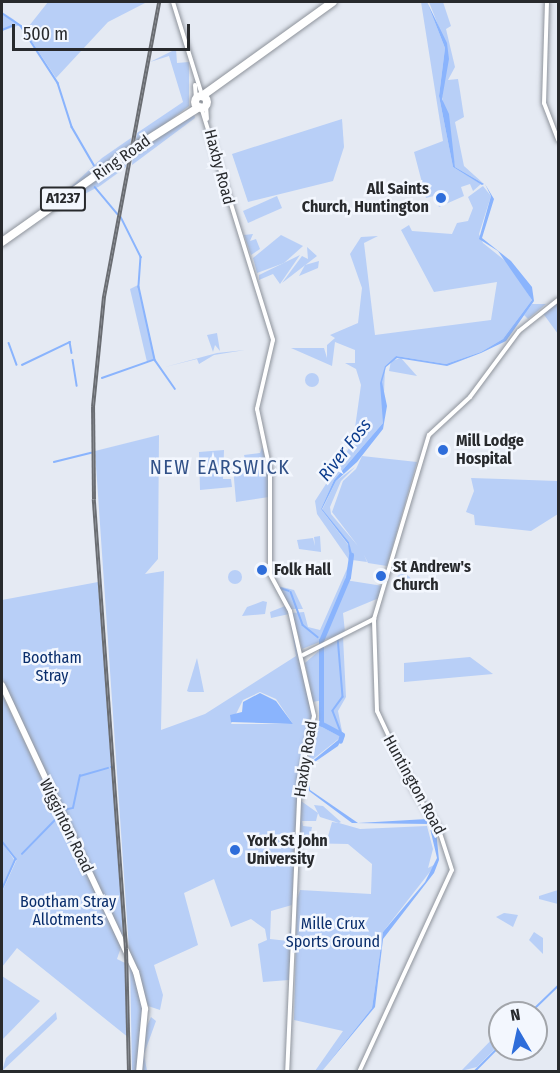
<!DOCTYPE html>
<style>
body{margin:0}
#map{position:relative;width:560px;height:1073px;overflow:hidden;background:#e5eaf3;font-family:"Fira Sans Condensed",sans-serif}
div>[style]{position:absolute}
.green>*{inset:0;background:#b8cff7}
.round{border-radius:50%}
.water>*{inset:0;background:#8ab4fd}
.stream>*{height:1.5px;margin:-0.75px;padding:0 0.75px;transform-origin:0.75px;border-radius:0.75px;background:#8ab4fd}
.river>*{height:4.5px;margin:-2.25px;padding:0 2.25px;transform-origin:2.25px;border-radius:2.25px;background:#8ab4fd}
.roads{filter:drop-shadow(0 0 2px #8e939b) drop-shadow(0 0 2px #8e939b)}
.minor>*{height:4px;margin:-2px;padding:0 2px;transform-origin:2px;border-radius:2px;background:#fff}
.major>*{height:6px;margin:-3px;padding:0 3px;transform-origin:3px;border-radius:3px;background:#fff}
.highway>*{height:8px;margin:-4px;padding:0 4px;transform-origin:4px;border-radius:4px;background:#fff}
.highway>.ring{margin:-4px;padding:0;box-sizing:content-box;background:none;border:8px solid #fff;border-radius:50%}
.rail>*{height:4px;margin-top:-2px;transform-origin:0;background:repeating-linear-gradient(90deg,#f3f7fe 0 4.5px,#6a6d72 0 9px);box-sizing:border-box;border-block:2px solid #6a6d72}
.bridges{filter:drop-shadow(0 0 2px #8e939b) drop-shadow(0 0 2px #8e939b)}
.highway-bridge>*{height:8px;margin:-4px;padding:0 4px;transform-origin:4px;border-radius:4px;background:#fff}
.dots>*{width:16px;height:16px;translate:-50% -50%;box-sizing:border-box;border:3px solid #f3f7fe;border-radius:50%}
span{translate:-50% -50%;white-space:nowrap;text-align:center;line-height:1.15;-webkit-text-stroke:5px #f3f7fe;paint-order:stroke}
.shield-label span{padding:2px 4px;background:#f3f7fe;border:2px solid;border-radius:4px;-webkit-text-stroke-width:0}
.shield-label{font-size:15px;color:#282a2d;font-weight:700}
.street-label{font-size:16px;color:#282a2d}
.poi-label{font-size:16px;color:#282a2d;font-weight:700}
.right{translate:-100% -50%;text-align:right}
.left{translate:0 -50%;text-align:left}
.park-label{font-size:16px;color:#0a2e6c}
.water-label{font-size:18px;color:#0c3c8d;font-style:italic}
.quarter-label{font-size:20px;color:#315188;letter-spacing:1.5px}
.frame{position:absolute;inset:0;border:3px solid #282a2d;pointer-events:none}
.north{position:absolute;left:488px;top:1001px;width:60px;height:60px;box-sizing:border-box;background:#f3f7fe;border:2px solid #a2a5aa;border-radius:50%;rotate:351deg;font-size:16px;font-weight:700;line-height:24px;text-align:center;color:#282a2d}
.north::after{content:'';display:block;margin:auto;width:21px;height:27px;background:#2e6dda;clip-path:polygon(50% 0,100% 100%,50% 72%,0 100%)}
.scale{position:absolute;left:12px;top:24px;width:178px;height:27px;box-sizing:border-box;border:3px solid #282a2d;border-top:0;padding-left:8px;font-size:18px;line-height:21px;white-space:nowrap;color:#282a2d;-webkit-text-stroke:4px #f3f7fe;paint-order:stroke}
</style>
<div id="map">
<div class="green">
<i style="clip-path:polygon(48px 2px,147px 2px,108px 22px,56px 78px,25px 31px)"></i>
<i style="clip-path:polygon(421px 2px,427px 2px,445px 48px,439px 96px,453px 167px,481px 184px,473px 191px,470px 184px,461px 187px,464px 196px,439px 207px,434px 196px,426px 198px,414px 152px,443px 141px)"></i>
<i style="clip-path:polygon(429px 2px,443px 2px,451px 26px,446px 29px,455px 67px,448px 80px,458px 79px,460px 91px,464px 117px,455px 122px,464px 166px,484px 184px,455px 167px,442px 97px,447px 48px)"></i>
<i style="clip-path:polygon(2px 12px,13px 19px,20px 25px,2px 31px)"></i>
<i style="clip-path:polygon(176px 49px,177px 63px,189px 62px,189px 106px,135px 146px,137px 133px,183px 102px,169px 56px,150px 62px)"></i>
<i style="clip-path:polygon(194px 114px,195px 118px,132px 165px,133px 153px)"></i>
<i style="clip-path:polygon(342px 119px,344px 147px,333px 181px,248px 202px,232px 154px)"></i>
<i style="clip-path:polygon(131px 138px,130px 150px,60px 197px,102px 158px)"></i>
<i style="clip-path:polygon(128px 156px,126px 167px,100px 186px,44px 215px)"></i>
<i style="clip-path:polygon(483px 186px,491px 196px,479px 234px,483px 243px,508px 263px,532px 300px,503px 339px,481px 352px,446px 364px,396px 356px,385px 366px,383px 423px,334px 480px,321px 509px,349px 546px,349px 560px,317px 514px,315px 501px,353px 442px,361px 385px,356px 369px,345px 363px,355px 363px,355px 350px,335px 342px,332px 366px,291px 348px,324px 348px,327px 358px,327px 345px,335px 338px,330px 335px,358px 323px,362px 288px,350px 254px,361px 237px,378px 236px,364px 243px,375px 335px,491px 320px,497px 282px,434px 292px,401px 230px,409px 225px,412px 231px,452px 234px,457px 223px,468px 221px,473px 208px,468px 197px)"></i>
<i style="clip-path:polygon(277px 196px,282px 208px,248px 223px,243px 211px)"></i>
<i style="clip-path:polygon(253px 234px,250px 241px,256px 239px,260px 249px,251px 255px,244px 235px)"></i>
<i style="clip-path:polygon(281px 235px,303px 246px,284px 263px,257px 273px,253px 258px)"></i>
<i style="clip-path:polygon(307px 247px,317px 256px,282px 283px,302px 256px,308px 259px)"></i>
<i style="clip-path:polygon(300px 255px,280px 284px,273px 274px,259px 280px,259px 275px)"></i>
<i style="clip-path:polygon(319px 261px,318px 268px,299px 276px,305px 265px)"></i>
<i style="clip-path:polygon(138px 285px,155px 359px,147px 362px,130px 289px)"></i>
<i style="clip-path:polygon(558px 303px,558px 334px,542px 312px)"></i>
<i style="clip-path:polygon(532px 304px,546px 304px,528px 319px,524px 315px)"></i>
<i style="clip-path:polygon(217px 333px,220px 351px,215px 345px,213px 352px,207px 335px)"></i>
<i style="clip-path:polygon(245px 350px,214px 355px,199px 364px,197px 359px,165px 367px,217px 353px)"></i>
<i style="clip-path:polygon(401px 358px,417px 376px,389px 371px,391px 361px)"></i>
<i class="round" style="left:305px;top:373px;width:14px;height:14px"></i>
<i style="clip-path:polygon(evenodd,159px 435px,158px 559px,145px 574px,164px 571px,161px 730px,205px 714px,296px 656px,289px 614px,271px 618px,270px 612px,285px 606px,289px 613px,294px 634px,312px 715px,298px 776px,292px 905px,271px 911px,270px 939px,288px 941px,292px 920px,289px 980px,263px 982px,258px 944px,267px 940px,265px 929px,251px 919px,231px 927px,214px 879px,184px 893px,198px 945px,154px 965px,163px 995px,160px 1010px,148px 1006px,129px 949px,95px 451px,159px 435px,260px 692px,276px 699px,293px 724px,231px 724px,243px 700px,260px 692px)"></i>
<i style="clip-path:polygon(262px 447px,266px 461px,246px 463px,244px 455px,260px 453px)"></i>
<i style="clip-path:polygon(224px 450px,223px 479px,231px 479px,232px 487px,200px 490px,199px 452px)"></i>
<i style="clip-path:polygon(362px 456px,417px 462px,387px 566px,368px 563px,364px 555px,367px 562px,352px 560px,349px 542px,322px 510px,336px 481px,355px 467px,341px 481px,330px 507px,331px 514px,358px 546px,332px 512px,343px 481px,356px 469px)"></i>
<i style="clip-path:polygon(267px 466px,269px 497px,236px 502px,233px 467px,240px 473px)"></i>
<i style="clip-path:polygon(471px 478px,557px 481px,558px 514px,531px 531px,475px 525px,474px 515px,466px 512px,474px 491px)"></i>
<i style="clip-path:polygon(320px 536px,321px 552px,299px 549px,297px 540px,313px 538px,315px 546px,314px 537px)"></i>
<i style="clip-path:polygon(350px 562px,345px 580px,383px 586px,379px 598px,343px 613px,345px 632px,302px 649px,292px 613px,304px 612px,308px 627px,320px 630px)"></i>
<i class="round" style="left:228px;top:570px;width:14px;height:14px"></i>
<i class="round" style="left:394px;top:574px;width:18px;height:18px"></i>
<i style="clip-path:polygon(98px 582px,124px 935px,122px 936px,14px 714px,2px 676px,2px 600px)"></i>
<i style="clip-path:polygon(278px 586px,294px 590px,303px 609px,291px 609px)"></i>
<i style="clip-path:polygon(263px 601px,267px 602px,265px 614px,242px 616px,247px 607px)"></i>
<i style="clip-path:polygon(343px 637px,346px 697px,338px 711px,343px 736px,322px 721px,322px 649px)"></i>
<i style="clip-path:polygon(321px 649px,323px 700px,313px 702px,305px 663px)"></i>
<i style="clip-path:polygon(470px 657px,493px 674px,404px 682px,404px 663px)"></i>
<i style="clip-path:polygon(197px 658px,204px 692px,189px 692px,187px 691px)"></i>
<i style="clip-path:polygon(2px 694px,121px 947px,117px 959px,125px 963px,129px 1038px,17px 948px,2px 967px,2px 892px,17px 859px,2px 840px)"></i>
<i style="clip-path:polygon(320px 719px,322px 727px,341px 737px,307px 764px)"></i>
<i style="clip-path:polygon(301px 801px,318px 813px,316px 821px,302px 821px,303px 826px,312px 827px,310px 838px,327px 840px,332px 822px,339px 823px,320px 817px,314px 805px,323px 806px,341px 822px,339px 823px,360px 829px,427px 826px,433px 849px,428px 868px,436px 864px,383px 932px,372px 1008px,322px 1071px,315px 1071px,343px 1031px,294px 1020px,297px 900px,300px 890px,371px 894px,372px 864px,348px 844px,300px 843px)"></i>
<i style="clip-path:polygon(2px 842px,15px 861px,2px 889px)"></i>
<i style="clip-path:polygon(558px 890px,558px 904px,539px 899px,539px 896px)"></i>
<i style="clip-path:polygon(504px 913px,518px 915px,513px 927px,496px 917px)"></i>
<i style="clip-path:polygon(534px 932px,543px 938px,543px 954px,529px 940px)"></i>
<i style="clip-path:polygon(130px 960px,143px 1001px,138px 1071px,132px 1071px)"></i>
<i style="clip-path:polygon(2px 976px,40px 1001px,2px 1040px)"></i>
<i style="clip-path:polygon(56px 1012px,57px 1019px,2px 1071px,6px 1058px)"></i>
<i style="clip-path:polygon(151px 1017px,156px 1021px,144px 1054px,147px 1071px,142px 1071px,146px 1028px)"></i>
<i style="clip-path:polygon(500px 1031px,500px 1044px,477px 1067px,461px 1071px)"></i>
</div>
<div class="water">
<i style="clip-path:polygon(427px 2px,447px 43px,449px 59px,442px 99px,449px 114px,455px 167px,484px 184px,482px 185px,453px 167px,439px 96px,445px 48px)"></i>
<i style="clip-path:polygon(485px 184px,494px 199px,482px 238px,511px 261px,532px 287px,534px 301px,506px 341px,481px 353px,447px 366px,397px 358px,386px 367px,382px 382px,387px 406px,383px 429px,357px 462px,336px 481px,322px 509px,349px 542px,352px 554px,350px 560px,348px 544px,321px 509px,334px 480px,383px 423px,380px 383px,385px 366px,396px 356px,446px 364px,481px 352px,503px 339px,532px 300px,498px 251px,479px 239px,491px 196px)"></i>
<i style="clip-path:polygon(260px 693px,276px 701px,293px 724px,231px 722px,230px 715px,242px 712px,243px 702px)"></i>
<i style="clip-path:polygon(343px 736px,338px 746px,306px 768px,310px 790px,358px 823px,427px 819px,436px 830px,439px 860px,434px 873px,383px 939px,375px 1007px,322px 1071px,372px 1008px,383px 932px,425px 882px,437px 858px,429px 824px,352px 823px,309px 791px,304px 768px)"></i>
</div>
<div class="stream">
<i style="left:2px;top:13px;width:23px;rotate:34deg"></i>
<i style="left:21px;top:26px;width:68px;rotate:57deg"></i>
<i style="left:58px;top:83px;width:46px;rotate:72.3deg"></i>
<i style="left:72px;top:127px;width:44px;rotate:59.9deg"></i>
<i style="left:2px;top:30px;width:11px;rotate:-22deg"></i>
<i style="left:95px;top:187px;width:35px;rotate:50deg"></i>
<i style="left:121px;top:217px;width:45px;rotate:63.4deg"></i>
<i style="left:141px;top:257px;width:30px;rotate:94deg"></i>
<i style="left:139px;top:287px;width:75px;rotate:77.6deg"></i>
<i style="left:155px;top:360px;width:35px;rotate:55deg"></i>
<i style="left:9px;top:343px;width:23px;rotate:70deg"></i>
<i style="left:73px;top:360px;width:26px;rotate:81deg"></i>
<i style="left:22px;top:365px;width:53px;rotate:-25.6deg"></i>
<i style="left:70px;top:342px;width:11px;rotate:80deg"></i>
<i style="left:102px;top:378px;width:54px;rotate:-19.4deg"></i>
<i style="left:54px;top:462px;width:38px;rotate:-14deg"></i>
<i style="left:280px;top:588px;width:9px;rotate:18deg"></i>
<i style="left:291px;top:592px;width:35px;rotate:70deg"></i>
<i style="left:303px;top:625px;width:19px;rotate:39deg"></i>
<i style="left:338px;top:637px;width:60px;rotate:85.2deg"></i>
<i style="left:343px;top:697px;width:17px;rotate:126deg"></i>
<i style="left:333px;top:711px;width:26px;rotate:69deg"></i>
<i style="left:111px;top:767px;width:1px"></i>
<i style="left:64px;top:810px;width:9px;rotate:-13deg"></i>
<i style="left:73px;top:808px;width:33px;rotate:-78deg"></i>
<i style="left:80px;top:776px;width:29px;rotate:-16deg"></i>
<i style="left:2px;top:841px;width:23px;rotate:52deg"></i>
<i style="left:16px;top:859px;width:34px;rotate:114deg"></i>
<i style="left:22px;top:854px;width:50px;rotate:-45.8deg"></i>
<i style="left:530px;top:1013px;width:39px;rotate:-44deg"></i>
<i style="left:474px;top:1072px;width:37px;rotate:-45deg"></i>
</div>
<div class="river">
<i style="left:340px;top:741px;width:6px;rotate:-72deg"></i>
<i style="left:342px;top:735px;width:24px;rotate:-152deg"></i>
<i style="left:321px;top:724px;width:83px;rotate:-90deg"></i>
<i style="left:321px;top:641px;width:69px;rotate:-67.1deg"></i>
<i style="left:348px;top:577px;width:22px;rotate:-82deg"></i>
</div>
<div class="roads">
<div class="minor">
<i style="left:173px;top:2px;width:97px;rotate:72.7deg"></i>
<i style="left:547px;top:2px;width:101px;rotate:91.7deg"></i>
<i style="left:544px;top:103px;width:40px;rotate:69deg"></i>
<i style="left:195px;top:85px;width:14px;rotate:86deg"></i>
<i style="left:206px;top:105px;width:14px;rotate:86deg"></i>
<i style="left:201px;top:107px;width:244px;rotate:72.8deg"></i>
<i style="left:273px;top:340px;width:71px;rotate:103.1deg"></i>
<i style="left:257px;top:409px;width:62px;rotate:78deg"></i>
<i style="left:270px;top:470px;width:104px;rotate:90deg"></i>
<i style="left:270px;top:574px;width:42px;rotate:61.6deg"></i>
<i style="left:290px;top:611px;width:108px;rotate:77.1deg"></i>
<i style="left:314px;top:716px;width:64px;rotate:102.7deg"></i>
<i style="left:300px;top:778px;width:294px;rotate:92.5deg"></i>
<i style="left:303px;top:655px;width:80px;rotate:-26.9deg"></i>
<i style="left:359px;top:1072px;width:222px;rotate:-65.3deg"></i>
<i style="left:452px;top:870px;width:45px;rotate:-108deg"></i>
<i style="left:438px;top:827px;width:44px;rotate:-123deg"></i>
<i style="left:414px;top:790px;width:87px;rotate:-115.1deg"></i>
<i style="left:377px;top:711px;width:92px;rotate:-91.9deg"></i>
<i style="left:374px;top:619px;width:192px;rotate:-73.4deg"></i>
<i style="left:429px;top:435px;width:56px;rotate:-42.8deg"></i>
<i style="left:470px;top:397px;width:82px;rotate:-53.4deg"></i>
<i style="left:519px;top:331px;width:50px;rotate:-38.5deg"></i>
</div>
<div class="major">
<i style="left:2px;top:685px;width:317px;rotate:65deg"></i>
<i style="left:136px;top:972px;width:38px;rotate:76deg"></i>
<i style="left:145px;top:1009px;width:63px;rotate:95.4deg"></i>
</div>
<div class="highway">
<i style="left:202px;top:96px;width:161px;rotate:-35.7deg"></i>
<i class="ring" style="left:195px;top:96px;width:4px;height:4px"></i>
<i style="left:141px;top:144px;width:69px;rotate:-32.5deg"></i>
<i style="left:2px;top:242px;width:151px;rotate:-35.3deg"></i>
</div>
</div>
<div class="rail">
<i style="left:129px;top:1072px;width:123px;rotate:-91.4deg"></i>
<i style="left:126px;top:949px;width:451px;rotate:-94.1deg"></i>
<i style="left:94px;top:499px;width:92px;rotate:-90.6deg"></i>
<i style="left:93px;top:407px;width:111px;rotate:-84.3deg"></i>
<i style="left:104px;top:297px;width:300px;rotate:-79.4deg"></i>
</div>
<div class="bridges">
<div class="highway-bridge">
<i style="left:125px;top:155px;width:19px;rotate:-35deg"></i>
</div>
</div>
<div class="dots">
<i style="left:441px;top:198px;background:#2e6dda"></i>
<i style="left:443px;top:450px;background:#2e6dda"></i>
<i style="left:262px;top:570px;background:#2e6dda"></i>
<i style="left:381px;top:576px;background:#2e6dda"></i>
<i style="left:235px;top:850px;background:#2e6dda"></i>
</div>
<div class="shield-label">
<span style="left:63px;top:199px">A1237</span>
</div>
<div class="street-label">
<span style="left:122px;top:158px;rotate:-35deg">Ring Road</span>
<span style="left:219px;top:167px;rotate:75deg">Haxby Road</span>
<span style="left:306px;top:759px;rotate:-81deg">Haxby Road</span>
<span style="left:414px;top:785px;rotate:61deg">Huntington Road</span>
<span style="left:66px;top:826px;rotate:64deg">Wigginton Road</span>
</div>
<div class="poi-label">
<span class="right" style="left:429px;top:198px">All Saints<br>Church, Huntington</span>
<span class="left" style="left:456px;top:450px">Mill Lodge<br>Hospital</span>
<span class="left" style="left:393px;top:576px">St Andrew's<br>Church</span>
<span class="left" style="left:274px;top:570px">Folk Hall</span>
<span class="left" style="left:247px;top:850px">York St John<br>University</span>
</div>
<div class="park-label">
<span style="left:52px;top:667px">Bootham<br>Stray</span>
<span style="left:68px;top:911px">Bootham Stray<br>Allotments</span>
<span style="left:333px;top:933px">Mille Crux<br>Sports Ground</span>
</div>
<div class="water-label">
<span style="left:345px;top:450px;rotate:-52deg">River Foss</span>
</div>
<div class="quarter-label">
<span style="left:220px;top:467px">NEW EARSWICK</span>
</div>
<div class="frame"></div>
<div class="north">N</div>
<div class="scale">500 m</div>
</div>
